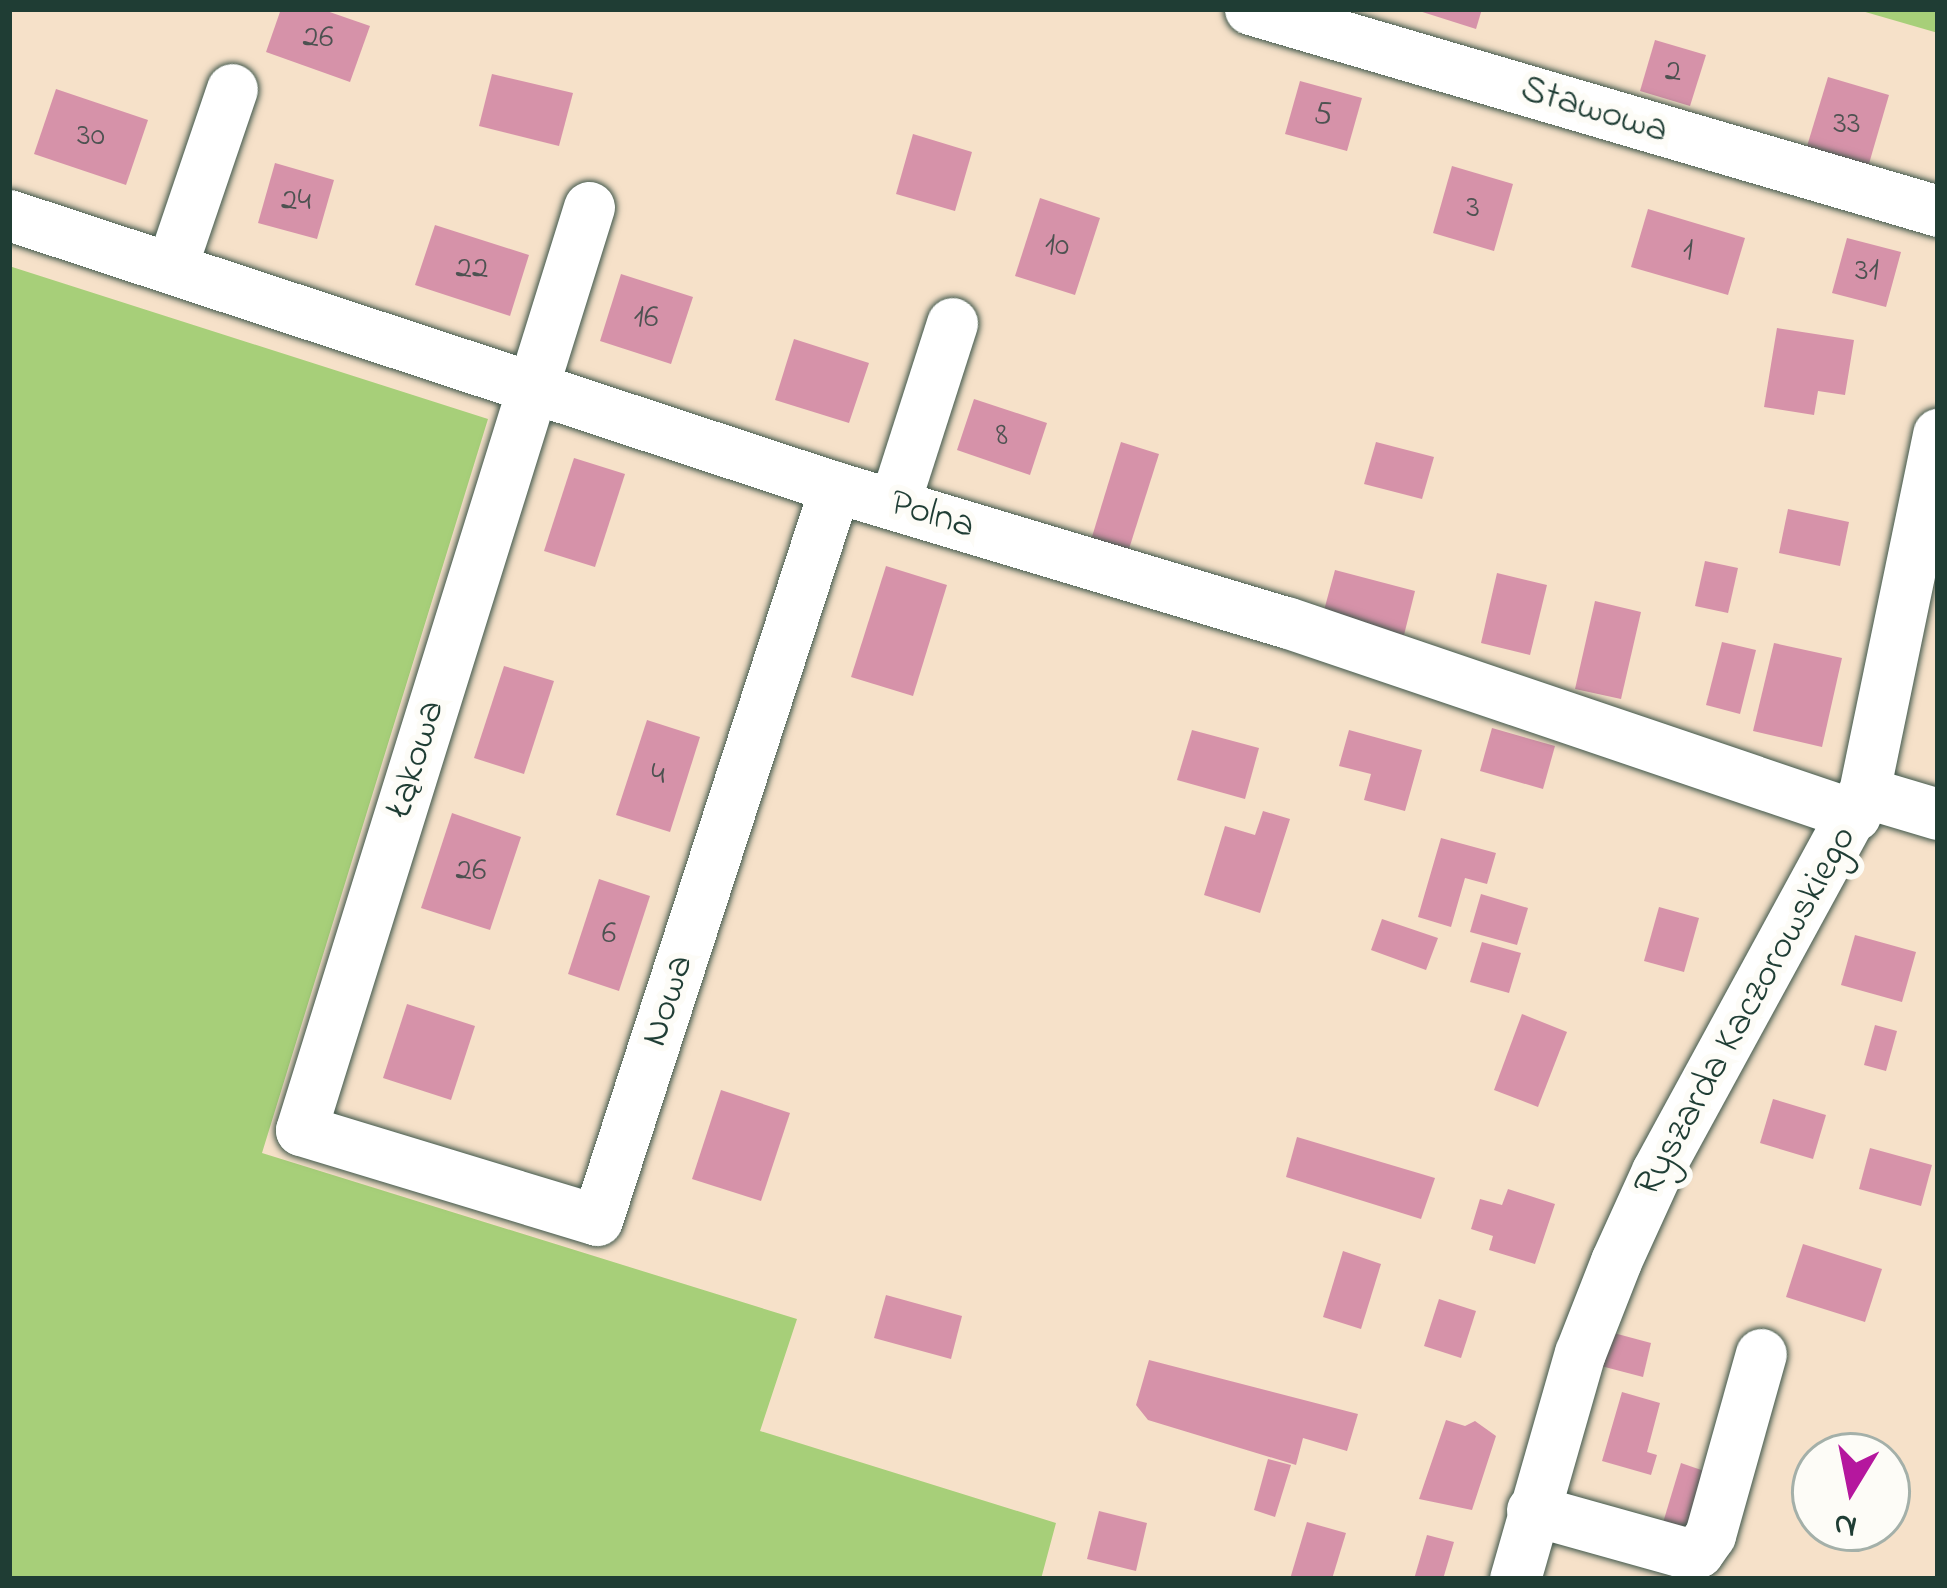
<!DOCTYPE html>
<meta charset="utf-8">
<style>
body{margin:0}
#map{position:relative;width:1947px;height:1588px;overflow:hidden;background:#f6e1c9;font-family:"Indie Flower",sans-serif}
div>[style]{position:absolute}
.green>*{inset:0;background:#a7cf79}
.building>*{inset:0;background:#d692a9}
.roads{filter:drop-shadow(0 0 3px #3f564a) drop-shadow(0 0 3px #3f564a)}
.minor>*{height:51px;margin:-25.5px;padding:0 25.5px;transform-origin:25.5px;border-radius:25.5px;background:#fff}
span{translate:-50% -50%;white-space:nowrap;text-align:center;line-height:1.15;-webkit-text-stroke:12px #fdfcf7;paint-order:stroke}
.number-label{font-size:33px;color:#4d5251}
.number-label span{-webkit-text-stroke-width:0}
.street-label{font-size:39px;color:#1f3d34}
.frame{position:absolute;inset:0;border:12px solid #1f3d34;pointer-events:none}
.north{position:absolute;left:1791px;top:1432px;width:120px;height:120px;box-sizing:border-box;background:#fdfcf7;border:3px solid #a4b0a9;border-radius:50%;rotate:190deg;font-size:33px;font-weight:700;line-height:48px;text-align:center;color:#1f3d34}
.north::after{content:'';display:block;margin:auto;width:42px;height:54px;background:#b5179e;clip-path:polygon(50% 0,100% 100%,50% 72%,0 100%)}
</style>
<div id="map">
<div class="green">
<i style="clip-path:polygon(1855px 9px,1938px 9px,1938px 33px)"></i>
<i style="clip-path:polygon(9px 266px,488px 419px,262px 1153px,797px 1319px,760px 1431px,1056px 1523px,1041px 1579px,9px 1579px)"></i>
</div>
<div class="building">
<i style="clip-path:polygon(281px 9px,321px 9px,370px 26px,350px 82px,266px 52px)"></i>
<i style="clip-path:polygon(1413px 9px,1482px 9px,1476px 29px)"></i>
<i style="clip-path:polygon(1655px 40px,1706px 55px,1690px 106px,1640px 91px)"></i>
<i style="clip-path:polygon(492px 74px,573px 93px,559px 146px,479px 126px)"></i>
<i style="clip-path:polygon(1828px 77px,1889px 95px,1866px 174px,1804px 156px)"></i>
<i style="clip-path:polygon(1300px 81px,1362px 98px,1347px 151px,1285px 134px)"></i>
<i style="clip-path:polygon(56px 89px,148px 120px,126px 185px,34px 154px)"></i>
<i style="clip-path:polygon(913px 134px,972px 152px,955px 211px,896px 194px)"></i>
<i style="clip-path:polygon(275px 163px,334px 180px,317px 239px,258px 223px)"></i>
<i style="clip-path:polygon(1452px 166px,1513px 184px,1494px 251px,1433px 233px)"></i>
<i style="clip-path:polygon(1040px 198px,1100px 218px,1075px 295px,1015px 276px)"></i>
<i style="clip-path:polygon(1648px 209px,1745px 238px,1728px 295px,1631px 267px)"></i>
<i style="clip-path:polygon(435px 225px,529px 255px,510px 316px,415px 285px)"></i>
<i style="clip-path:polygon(1847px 238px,1901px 252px,1886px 307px,1832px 293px)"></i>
<i style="clip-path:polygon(621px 274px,693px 297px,671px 364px,600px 341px)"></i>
<i style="clip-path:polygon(1777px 328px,1854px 340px,1845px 395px,1818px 391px,1814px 415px,1764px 407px)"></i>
<i style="clip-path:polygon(794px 339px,869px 363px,849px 423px,775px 400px)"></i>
<i style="clip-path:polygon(974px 399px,1047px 423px,1030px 475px,957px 450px)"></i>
<i style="clip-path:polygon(1121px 442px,1159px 454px,1128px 552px,1091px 540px)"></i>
<i style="clip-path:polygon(1376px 442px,1434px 457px,1422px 499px,1364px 484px)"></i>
<i style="clip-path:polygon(574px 458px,625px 474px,595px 567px,544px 551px)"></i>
<i style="clip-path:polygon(1788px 509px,1849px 522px,1840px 566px,1779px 553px)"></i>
<i style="clip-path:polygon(1705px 561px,1738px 568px,1728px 613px,1695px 606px)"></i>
<i style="clip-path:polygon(886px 566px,947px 585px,913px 696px,851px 677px)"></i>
<i style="clip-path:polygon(1335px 570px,1415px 591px,1404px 635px,1323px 614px)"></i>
<i style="clip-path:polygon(1497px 573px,1547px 585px,1530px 655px,1481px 643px)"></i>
<i style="clip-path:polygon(1595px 601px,1641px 612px,1621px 699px,1575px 689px)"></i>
<i style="clip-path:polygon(1722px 642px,1756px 650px,1740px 714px,1706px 705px)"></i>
<i style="clip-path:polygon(1774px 643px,1842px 658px,1822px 747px,1753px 731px)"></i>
<i style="clip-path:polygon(504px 666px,554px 681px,524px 774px,474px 758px)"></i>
<i style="clip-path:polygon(647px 720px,700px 737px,670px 832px,616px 815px)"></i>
<i style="clip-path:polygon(1492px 728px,1555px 746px,1543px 789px,1480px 771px)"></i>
<i style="clip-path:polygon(1192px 730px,1259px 748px,1245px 799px,1177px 780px)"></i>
<i style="clip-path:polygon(1349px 730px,1422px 750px,1405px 811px,1364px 800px,1371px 774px,1339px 766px)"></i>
<i style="clip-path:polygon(1263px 811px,1290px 819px,1260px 913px,1204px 895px,1225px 826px,1255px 835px)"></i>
<i style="clip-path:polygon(452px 813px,521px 837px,490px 930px,421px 908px)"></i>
<i style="clip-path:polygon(1441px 838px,1496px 853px,1487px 884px,1465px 878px,1451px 927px,1418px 917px)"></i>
<i style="clip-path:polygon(599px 879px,650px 896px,619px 991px,568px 974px)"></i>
<i style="clip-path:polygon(1481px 894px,1528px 908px,1517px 945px,1470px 932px)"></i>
<i style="clip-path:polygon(1659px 907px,1699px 918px,1684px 972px,1644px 961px)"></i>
<i style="clip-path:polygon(1382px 919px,1438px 938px,1426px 970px,1371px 950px)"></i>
<i style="clip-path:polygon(1855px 935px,1916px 952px,1902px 1002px,1841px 985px)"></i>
<i style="clip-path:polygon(1482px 942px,1521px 953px,1509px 993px,1470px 982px)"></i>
<i style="clip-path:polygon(407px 1004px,475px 1026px,451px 1100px,383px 1078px)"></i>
<i style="clip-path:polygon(1522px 1014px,1567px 1032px,1538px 1107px,1494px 1090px)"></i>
<i style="clip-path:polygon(1875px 1025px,1897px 1031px,1886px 1071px,1864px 1065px)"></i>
<i style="clip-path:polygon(721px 1090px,790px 1113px,761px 1201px,692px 1179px)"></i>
<i style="clip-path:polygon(1773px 1099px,1826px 1115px,1813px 1159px,1760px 1143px)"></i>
<i style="clip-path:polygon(1297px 1137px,1435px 1178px,1421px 1219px,1286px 1177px)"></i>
<i style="clip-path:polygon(1870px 1148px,1932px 1165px,1921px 1206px,1859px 1189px)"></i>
<i style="clip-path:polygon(1508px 1189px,1555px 1204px,1535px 1264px,1489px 1250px,1493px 1236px,1471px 1229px,1480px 1199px,1502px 1205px)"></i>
<i style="clip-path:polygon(1803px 1244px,1882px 1269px,1865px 1322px,1786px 1297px)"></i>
<i style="clip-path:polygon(1343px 1251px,1381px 1264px,1361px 1329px,1323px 1317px)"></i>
<i style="clip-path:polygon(886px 1295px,962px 1316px,951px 1359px,874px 1338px)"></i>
<i style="clip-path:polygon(1439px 1299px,1476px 1311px,1461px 1358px,1424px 1346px)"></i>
<i style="clip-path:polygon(1610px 1332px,1651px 1343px,1643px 1377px,1601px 1366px)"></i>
<i style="clip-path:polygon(1149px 1360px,1358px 1414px,1347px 1451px,1303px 1438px,1296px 1465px,1148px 1420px,1136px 1405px)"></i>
<i style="clip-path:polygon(1622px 1392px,1660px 1403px,1647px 1452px,1657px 1455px,1651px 1475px,1602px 1461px)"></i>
<i style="clip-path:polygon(1446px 1420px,1465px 1426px,1475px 1421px,1496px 1436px,1472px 1510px,1419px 1499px)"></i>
<i style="clip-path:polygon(1268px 1459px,1291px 1465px,1275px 1517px,1254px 1510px)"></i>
<i style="clip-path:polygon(1681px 1463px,1710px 1473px,1691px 1534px,1662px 1526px)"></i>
<i style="clip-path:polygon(1099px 1511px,1147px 1523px,1136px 1571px,1087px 1559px)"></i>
<i style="clip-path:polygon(1307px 1522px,1346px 1533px,1332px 1579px,1290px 1579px)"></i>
<i style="clip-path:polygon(1427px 1535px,1454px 1542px,1443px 1579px,1414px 1579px)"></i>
</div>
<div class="roads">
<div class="minor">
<i style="left:1250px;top:9px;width:717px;rotate:16.36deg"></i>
<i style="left:589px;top:207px;width:967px;rotate:107.33deg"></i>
<i style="left:301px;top:1130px;width:309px;rotate:16.9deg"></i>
<i style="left:597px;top:1220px;width:771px;rotate:-72.01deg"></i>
<i style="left:9px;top:215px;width:870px;rotate:18.23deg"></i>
<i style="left:835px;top:487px;width:471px;rotate:16.7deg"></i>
<i style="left:1286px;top:622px;width:601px;rotate:18.74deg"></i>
<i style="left:171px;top:268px;width:189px;rotate:-71.2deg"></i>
<i style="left:894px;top:504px;width:190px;rotate:-72.2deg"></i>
<i style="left:1864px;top:792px;width:77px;rotate:16.6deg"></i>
<i style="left:1532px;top:1510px;width:156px;rotate:15.6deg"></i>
<i style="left:1682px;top:1552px;width:16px"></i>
<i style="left:1698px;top:1552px;width:21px;rotate:-55deg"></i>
<i style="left:1710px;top:1535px;width:188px;rotate:-74.3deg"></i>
<i style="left:1515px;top:1579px;width:235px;rotate:-74deg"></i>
<i style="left:1580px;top:1353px;width:99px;rotate:-68.6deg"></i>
<i style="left:1616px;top:1261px;width:99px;rotate:-65.5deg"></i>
<i style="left:1657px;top:1171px;width:432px;rotate:-61.4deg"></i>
<i style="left:1864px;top:792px;width:366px;rotate:-78.3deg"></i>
</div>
</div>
<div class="number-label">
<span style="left:318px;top:39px">26</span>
<span style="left:1673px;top:73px">2</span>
<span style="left:1323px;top:116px">5</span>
<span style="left:1847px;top:125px">33</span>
<span style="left:91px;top:137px">30</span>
<span style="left:296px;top:202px">24</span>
<span style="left:1473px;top:209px">3</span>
<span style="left:1057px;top:247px">10</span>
<span style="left:1688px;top:252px">1</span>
<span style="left:472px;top:270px">22</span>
<span style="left:1867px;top:272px">31</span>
<span style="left:646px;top:319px">16</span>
<span style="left:1002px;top:437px">8</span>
<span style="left:658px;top:776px">4</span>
<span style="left:471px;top:872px">26</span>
<span style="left:609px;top:935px">6</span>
</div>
<div class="street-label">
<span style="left:1594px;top:111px;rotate:17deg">Stawowa</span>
<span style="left:932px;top:516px;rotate:17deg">Polna</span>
<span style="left:417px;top:759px;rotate:-73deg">Łąkowa</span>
<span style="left:669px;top:1001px;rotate:-72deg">Nowa</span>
<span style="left:1747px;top:1012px;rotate:-61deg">Ryszarda Kaczorowskiego</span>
</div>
<div class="frame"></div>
<div class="north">N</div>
</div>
